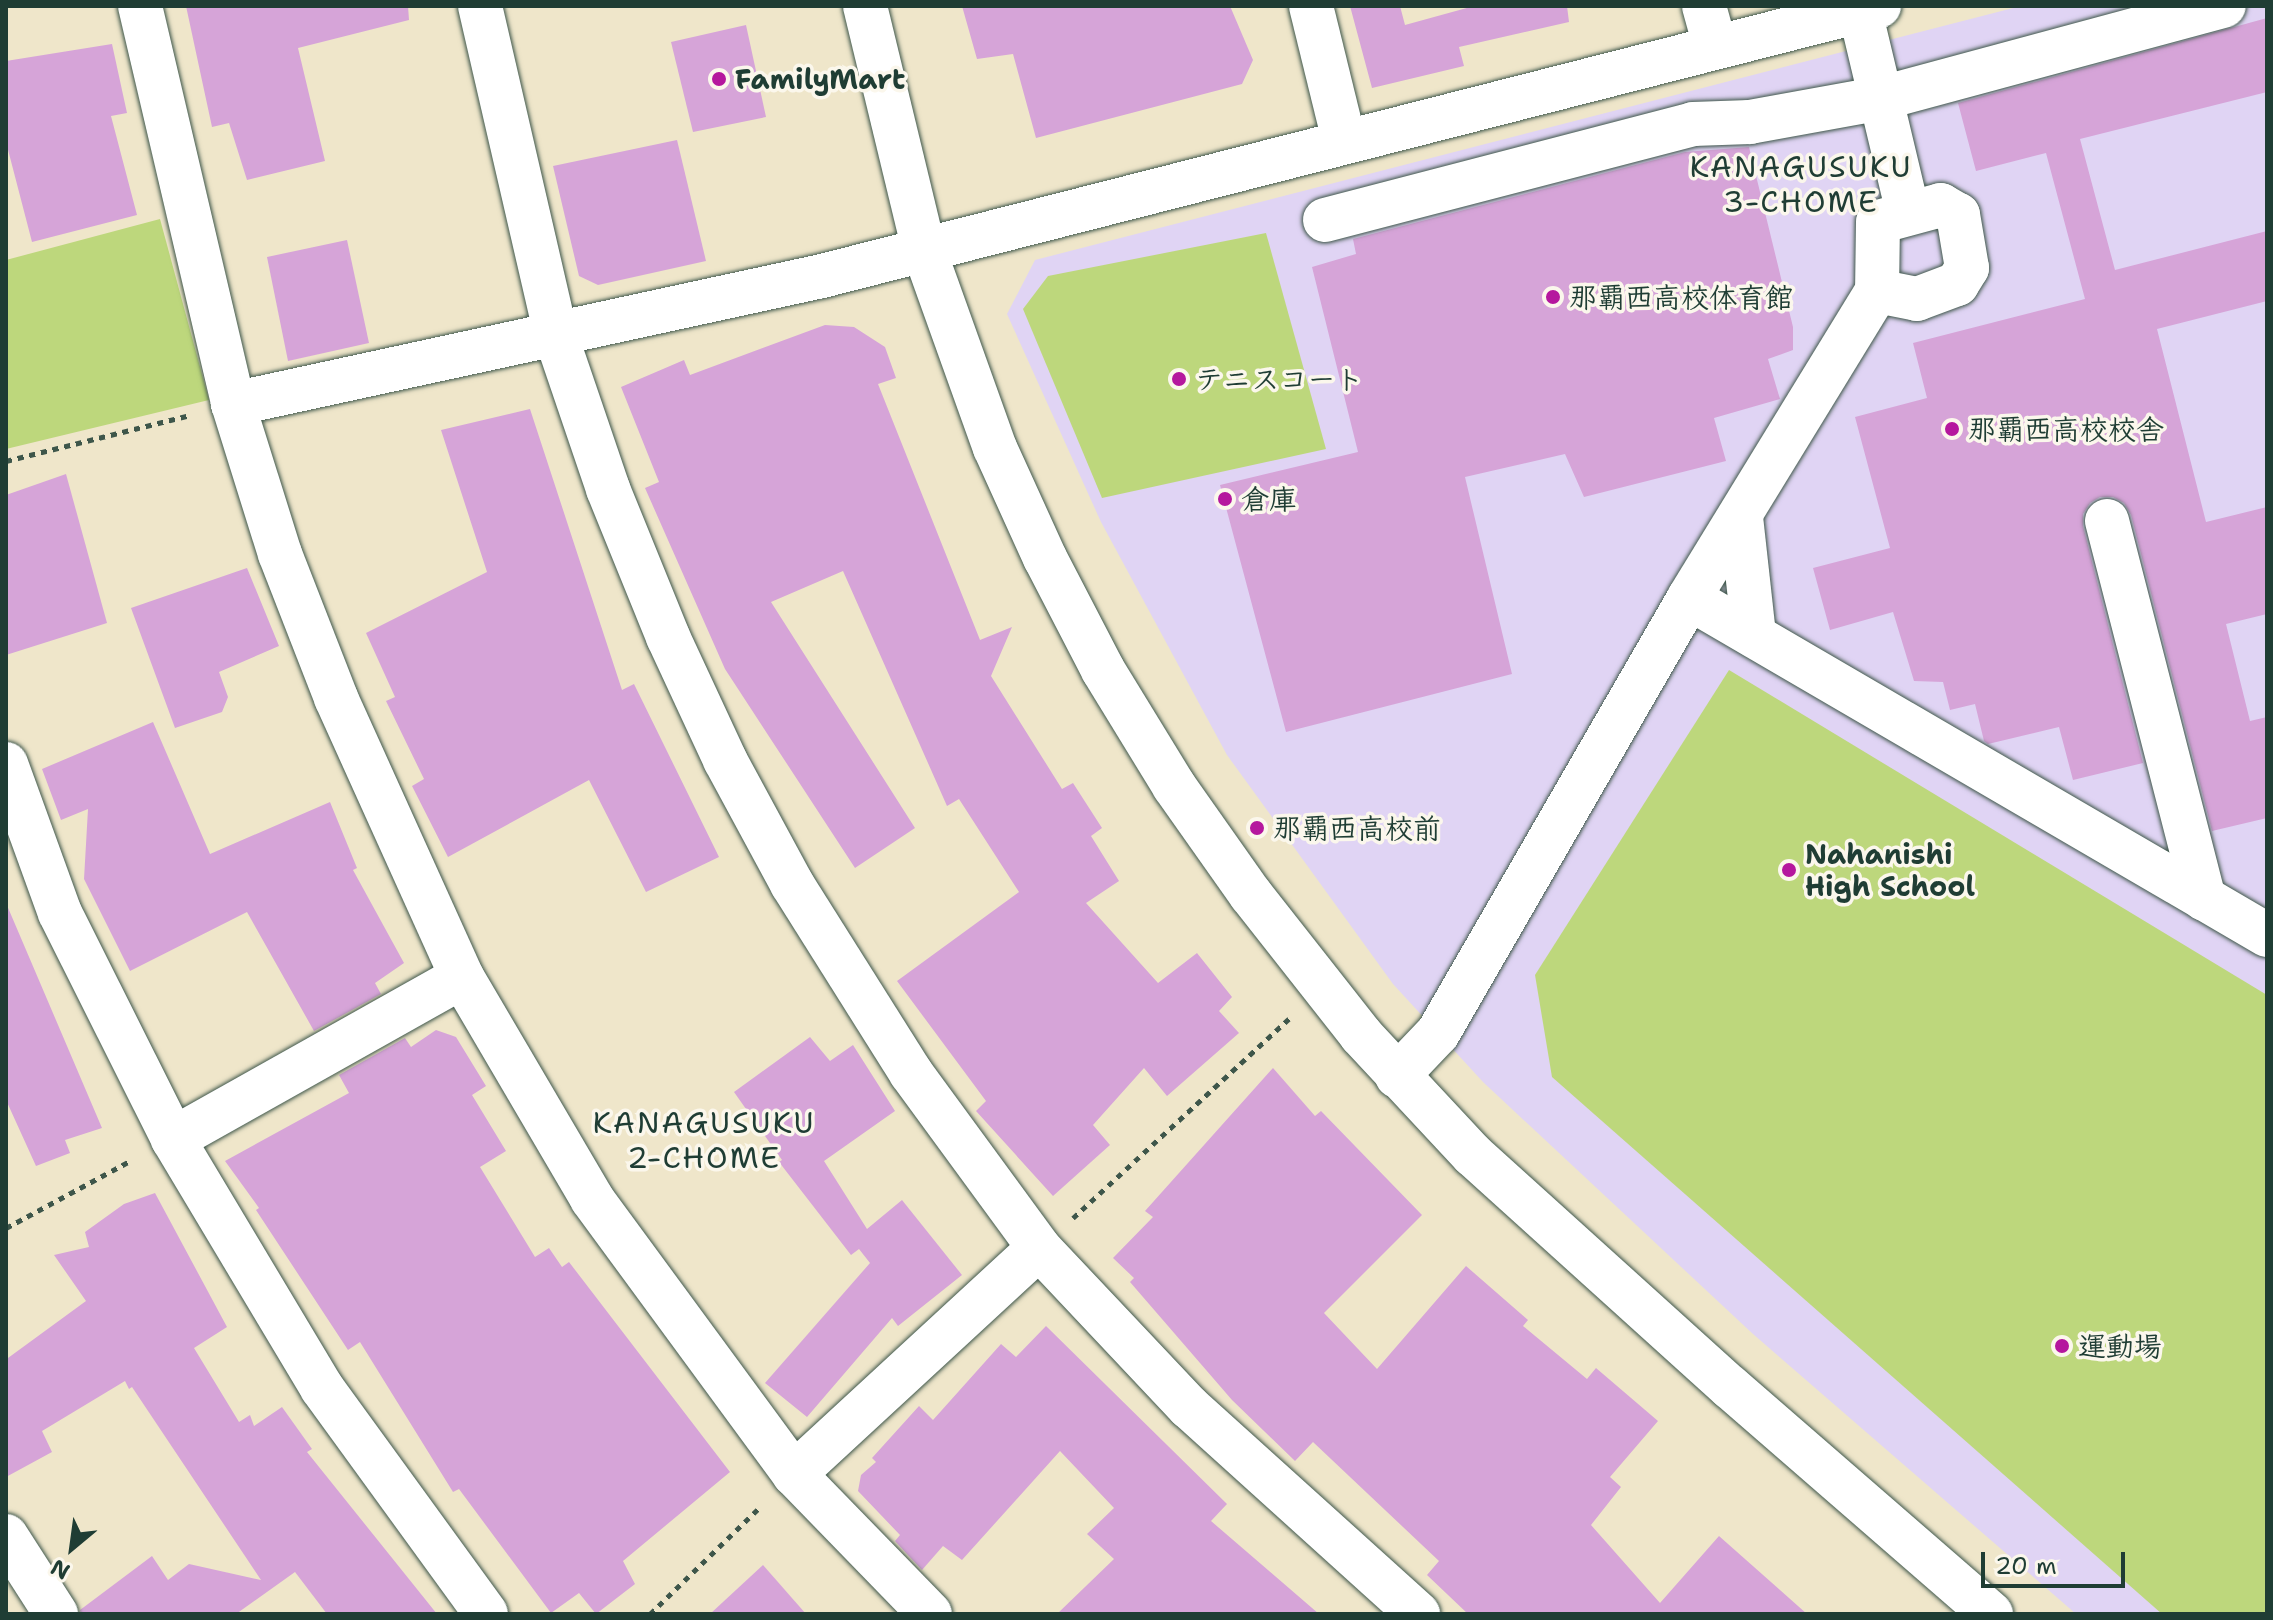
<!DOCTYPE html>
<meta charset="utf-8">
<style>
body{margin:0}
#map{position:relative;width:2273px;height:1620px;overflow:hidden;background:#efe6ca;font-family:"Shantell Sans","Klee One",sans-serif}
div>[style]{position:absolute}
.built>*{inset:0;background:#e0d4f4}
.green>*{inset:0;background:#bdd77c}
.building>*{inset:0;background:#d6a4d8}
.path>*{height:5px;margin-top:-2.5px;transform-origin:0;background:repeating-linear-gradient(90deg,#3e564a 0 6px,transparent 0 12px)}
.roads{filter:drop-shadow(0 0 2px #3e564a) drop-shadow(0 0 2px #3e564a)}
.minor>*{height:44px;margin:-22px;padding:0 22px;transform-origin:22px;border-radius:22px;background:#fff}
.dots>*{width:22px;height:22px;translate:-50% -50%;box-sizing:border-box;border:4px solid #fbf7ec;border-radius:50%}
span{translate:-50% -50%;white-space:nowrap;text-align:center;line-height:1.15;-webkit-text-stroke:7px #fbf7ec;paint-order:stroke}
.poi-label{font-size:28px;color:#1f3d34;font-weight:700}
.left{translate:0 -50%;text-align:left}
.neighbourhood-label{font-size:30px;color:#1f3d34;letter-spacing:2px}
.frame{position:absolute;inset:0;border:8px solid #1f3d34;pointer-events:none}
.north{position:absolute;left:32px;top:1508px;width:80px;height:80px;-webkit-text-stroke:6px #fbf7ec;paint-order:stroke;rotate:209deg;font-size:22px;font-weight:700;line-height:32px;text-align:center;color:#1f3d34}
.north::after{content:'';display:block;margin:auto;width:28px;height:36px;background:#1f3d34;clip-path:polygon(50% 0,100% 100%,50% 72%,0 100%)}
.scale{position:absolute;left:1981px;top:1552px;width:144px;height:36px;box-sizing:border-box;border:4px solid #1f3d34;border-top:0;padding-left:10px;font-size:24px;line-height:28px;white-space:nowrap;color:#1f3d34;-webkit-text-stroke:6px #fbf7ec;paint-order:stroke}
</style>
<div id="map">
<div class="built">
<i style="clip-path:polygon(2021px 6px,2267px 6px,2267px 1614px,2076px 1614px,1753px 1334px,1483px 1082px,1393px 984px,1227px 755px,1101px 522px,1007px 314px,1035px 260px)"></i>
</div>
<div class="green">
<i style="clip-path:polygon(160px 219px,209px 400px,6px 449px,6px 260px)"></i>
<i style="clip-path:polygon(1266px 233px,1326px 449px,1102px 498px,1023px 309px,1048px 276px)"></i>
<i style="clip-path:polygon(1729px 670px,2267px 995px,2267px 1614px,2162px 1614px,1552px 1077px,1535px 975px)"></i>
</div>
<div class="building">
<i style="clip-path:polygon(186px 6px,408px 6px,409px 20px,298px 48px,325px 161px,247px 180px,229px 123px,212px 127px)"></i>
<i style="clip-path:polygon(962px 6px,1230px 6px,1253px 60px,1242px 84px,1036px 138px,1013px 54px,977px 59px)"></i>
<i style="clip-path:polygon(1350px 6px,1400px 6px,1405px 25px,1474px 6px,1567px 6px,1569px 22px,1459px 47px,1464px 66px,1372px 88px)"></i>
<i style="clip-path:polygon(2267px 18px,2267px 92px,2080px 139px,2115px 270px,2267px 231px,2267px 301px,2157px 329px,2206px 522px,2267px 507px,2267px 614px,2226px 624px,2250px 721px,2267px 717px,2267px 818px,2212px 831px,2131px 515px,2124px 503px,2113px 497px,2100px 497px,2090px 503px,2083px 514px,2083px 526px,2143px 763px,2073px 780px,2059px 727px,1988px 744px,1984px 741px,1975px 704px,1950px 710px,1943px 682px,1914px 681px,1893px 612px,1830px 630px,1813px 568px,1890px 548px,1855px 417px,1927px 398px,1913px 343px,2085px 299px,2046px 153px,1976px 171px,1958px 103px)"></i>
<i style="clip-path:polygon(746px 25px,766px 117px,693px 132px,671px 42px)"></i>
<i style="clip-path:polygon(112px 44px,127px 113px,111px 116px,137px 215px,32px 242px,6px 142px,6px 61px)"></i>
<i style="clip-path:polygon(677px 140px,706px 261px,598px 285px,579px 276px,553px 166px)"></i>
<i style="clip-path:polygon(1749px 147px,1793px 327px,1793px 350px,1768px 359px,1780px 399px,1714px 418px,1726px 461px,1584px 497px,1565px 454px,1465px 477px,1512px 674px,1286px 732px,1220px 485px,1358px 452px,1312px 267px,1356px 254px,1353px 239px,1685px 152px)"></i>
<i style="clip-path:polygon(347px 240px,369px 343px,288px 361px,267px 257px)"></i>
<i style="clip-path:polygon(825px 325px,854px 327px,885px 347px,896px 378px,878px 384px,980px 640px,1012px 627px,991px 676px,1062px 789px,1073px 783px,1102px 828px,1091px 836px,1119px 881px,1086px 903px,1158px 983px,1197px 953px,1232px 997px,1219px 1011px,1239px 1033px,1167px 1096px,1144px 1068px,1093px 1125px,1110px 1145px,1053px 1196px,976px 1111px,986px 1101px,897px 981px,1019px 892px,959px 799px,947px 806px,843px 571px,771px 602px,915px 828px,855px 868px,725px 669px,645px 488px,659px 482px,621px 387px,684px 360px,690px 375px)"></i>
<i style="clip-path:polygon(530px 409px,622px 690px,634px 684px,719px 857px,646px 892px,589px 780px,448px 857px,412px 786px,424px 779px,386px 701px,395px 697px,366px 633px,487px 572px,441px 430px)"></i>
<i style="clip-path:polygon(66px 474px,107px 623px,6px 655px,6px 495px)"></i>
<i style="clip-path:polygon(247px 568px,279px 646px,219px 672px,228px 697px,222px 712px,175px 728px,131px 608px)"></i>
<i style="clip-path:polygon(153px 722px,210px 854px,330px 802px,357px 868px,353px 870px,404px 963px,375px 983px,381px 994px,314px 1031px,247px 912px,130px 971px,84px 879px,88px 809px,61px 820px,42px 769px)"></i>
<i style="clip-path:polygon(6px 903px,102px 1128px,65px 1140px,70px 1153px,36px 1166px,6px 1100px)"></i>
<i style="clip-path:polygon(436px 1030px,456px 1037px,486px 1086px,472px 1095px,506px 1151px,480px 1167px,535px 1257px,549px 1248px,562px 1267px,569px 1262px,730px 1472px,623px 1561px,635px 1584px,596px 1614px,579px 1593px,551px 1613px,459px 1489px,453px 1492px,360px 1342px,348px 1350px,256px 1210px,259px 1208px,225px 1161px,349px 1093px,339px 1075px,405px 1038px,411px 1047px)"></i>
<i style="clip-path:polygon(810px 1037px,830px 1061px,853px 1045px,895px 1111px,824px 1161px,867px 1229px,902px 1200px,962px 1275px,898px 1326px,892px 1318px,807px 1417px,765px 1383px,870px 1263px,859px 1249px,851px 1255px,779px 1162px,782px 1160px,734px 1092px)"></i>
<i style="clip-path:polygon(1273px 1068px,1315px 1116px,1321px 1111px,1422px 1215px,1324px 1313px,1377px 1369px,1466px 1266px,1528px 1320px,1523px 1326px,1587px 1379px,1596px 1368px,1658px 1421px,1610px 1477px,1621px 1487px,1591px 1525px,1660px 1603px,1719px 1536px,1807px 1614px,1468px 1614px,1427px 1575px,1439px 1561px,1313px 1442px,1295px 1461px,1232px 1400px,1130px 1282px,1134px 1278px,1113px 1258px,1153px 1217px,1145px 1211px)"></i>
<i style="clip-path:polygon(155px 1193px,227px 1327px,194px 1348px,239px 1422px,250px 1415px,254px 1426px,282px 1407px,312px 1449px,307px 1452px,437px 1614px,327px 1614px,295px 1572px,236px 1614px,81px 1614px,80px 1610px,152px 1556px,168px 1580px,189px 1564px,261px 1580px,132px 1387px,129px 1389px,125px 1381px,42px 1431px,52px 1452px,6px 1477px,6px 1353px,8px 1358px,86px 1301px,54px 1255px,89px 1247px,85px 1232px,124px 1204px)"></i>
<i style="clip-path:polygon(1046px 1326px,1227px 1504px,1211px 1521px,1319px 1614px,1057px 1614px,1114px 1559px,1087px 1534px,1114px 1508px,1060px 1451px,962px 1560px,943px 1546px,922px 1570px,906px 1553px,895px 1541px,900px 1535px,858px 1491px,861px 1475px,876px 1462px,872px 1458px,919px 1406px,933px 1420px,1001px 1344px,1016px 1357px)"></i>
<i style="clip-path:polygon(763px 1565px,806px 1614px,710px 1614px)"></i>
</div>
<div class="path">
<i style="left:6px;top:461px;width:187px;rotate:-14deg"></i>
<i style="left:1073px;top:1218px;width:294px;rotate:-42.7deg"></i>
<i style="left:6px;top:1228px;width:143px;rotate:-28.4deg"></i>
<i style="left:650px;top:1614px;width:155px;rotate:-44.2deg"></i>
</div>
<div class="roads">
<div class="minor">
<i style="left:140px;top:6px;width:409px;rotate:76.8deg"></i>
<i style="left:233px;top:404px;width:157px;rotate:72.6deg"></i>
<i style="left:280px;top:554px;width:155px;rotate:68.7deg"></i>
<i style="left:336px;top:698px;width:306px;rotate:65.7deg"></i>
<i style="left:462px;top:977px;width:257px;rotate:59.6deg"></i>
<i style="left:592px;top:1199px;width:341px;rotate:53.7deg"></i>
<i style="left:794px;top:1474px;width:195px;rotate:45.8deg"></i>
<i style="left:480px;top:6px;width:339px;rotate:77deg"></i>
<i style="left:556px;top:336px;width:162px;rotate:71.2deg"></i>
<i style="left:608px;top:489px;width:160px;rotate:67.9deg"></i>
<i style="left:668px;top:637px;width:136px;rotate:65.1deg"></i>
<i style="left:725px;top:760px;width:141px;rotate:61.6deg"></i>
<i style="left:792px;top:884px;width:223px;rotate:57.8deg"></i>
<i style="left:911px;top:1073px;width:217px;rotate:53.8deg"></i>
<i style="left:1039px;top:1248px;width:219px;rotate:46.7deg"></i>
<i style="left:1189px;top:1407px;width:309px;rotate:42.1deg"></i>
<i style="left:865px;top:6px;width:251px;rotate:76.4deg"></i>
<i style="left:924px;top:250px;width:210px;rotate:70.3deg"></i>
<i style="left:995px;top:448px;width:121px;rotate:65.6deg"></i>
<i style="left:1045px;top:558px;width:126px;rotate:62.6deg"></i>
<i style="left:1103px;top:670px;width:136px;rotate:58.5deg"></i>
<i style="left:1174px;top:786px;width:133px;rotate:54.8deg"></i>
<i style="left:1251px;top:895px;width:178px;rotate:51.8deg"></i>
<i style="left:1361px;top:1035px;width:164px;rotate:47deg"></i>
<i style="left:1473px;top:1155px;width:346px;rotate:42.1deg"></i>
<i style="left:1730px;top:1387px;width:346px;rotate:41deg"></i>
<i style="left:1311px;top:6px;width:138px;rotate:76.2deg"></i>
<i style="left:1704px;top:6px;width:41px;rotate:74.6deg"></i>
<i style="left:1860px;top:11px;width:208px;rotate:76.6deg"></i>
<i style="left:1325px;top:220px;width:380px;rotate:-14.6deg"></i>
<i style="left:1693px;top:124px;width:57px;rotate:-2deg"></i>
<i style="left:1750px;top:122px;width:134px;rotate:-10.3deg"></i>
<i style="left:1882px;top:98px;width:354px;rotate:-15.1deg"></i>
<i style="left:1877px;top:291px;width:41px;rotate:11.3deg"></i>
<i style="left:1917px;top:299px;width:43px;rotate:-20.6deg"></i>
<i style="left:1957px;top:284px;width:19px;rotate:-58deg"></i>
<i style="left:1967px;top:268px;width:54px;rotate:-99.6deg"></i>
<i style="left:1958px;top:215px;width:20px;rotate:-150deg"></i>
<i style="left:1941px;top:205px;width:65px;rotate:164.9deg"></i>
<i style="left:1878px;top:222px;width:69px;rotate:90.8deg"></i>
<i style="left:1877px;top:291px;width:360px;rotate:121.5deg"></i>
<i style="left:1689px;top:598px;width:669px;rotate:30.24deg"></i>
<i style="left:233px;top:404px;width:603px;rotate:-12.26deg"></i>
<i style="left:822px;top:276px;width:1091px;rotate:-14.33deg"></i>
<i style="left:1741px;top:517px;width:119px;rotate:83.7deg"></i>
<i style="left:2107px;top:521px;width:390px;rotate:75.6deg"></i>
<i style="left:6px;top:764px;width:158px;rotate:70.1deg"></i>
<i style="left:60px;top:913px;width:253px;rotate:63.4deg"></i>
<i style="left:173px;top:1139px;width:290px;rotate:59.1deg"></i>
<i style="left:322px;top:1388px;width:279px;rotate:54deg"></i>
<i style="left:1397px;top:1076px;width:59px;rotate:-46.4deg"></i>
<i style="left:1438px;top:1033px;width:502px;rotate:-60.01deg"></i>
<i style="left:173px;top:1139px;width:331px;rotate:-29.3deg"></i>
<i style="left:794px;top:1474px;width:333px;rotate:-42.7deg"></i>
<i style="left:6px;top:1536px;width:93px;rotate:57.3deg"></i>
</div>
</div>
<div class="dots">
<i style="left:719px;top:79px;background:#b5179e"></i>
<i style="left:1553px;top:297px;background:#b5179e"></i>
<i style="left:1179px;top:379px;background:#b5179e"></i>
<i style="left:1952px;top:429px;background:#b5179e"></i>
<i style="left:1225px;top:499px;background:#b5179e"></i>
<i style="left:1257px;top:828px;background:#b5179e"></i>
<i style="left:1789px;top:870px;background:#b5179e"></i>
<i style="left:2062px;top:1346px;background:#b5179e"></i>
</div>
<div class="poi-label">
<span class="left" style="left:735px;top:79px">FamilyMart</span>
<span class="left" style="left:1569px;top:297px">那覇西高校体育館</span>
<span class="left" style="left:1195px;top:379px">テニスコート</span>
<span class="left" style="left:1968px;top:429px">那覇西高校校舎</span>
<span class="left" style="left:1241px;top:499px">倉庫</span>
<span class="left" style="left:1273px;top:828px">那覇西高校前</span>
<span class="left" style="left:1805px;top:870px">Nahanishi<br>High School</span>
<span class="left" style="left:2078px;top:1346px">運動場</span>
</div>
<div class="neighbourhood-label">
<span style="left:1801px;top:184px">KANAGUSUKU<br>3-CHOME</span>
<span style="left:704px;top:1140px">KANAGUSUKU<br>2-CHOME</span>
</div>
<div class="frame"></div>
<div class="north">N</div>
<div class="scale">20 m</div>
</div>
